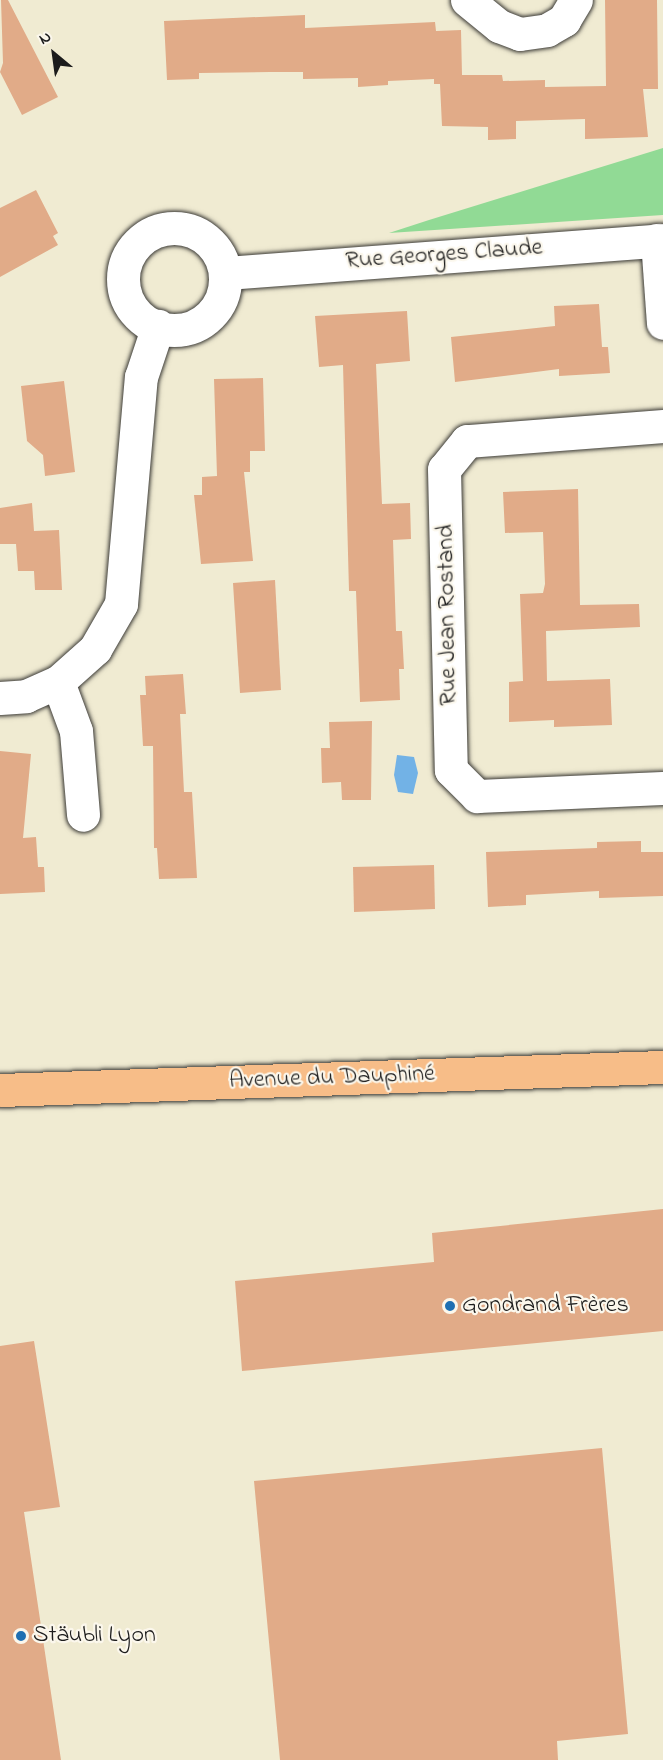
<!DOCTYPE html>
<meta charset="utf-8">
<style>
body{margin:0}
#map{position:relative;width:663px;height:1760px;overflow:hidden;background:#f0ebd2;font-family:"Indie Flower",sans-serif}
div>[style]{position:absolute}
.green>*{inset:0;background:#91da95}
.water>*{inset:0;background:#72b2e6}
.building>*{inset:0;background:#e1ab88}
.roads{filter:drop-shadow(0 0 2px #3c3b37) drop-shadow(0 0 2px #3c3b37)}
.minor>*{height:33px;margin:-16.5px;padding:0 16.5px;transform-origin:16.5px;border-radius:16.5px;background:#fff}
.minor>.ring{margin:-16.5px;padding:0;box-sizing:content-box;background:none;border:33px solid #fff;border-radius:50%}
.major>*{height:33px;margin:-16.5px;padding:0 16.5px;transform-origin:16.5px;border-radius:16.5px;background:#f7bd88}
.dots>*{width:16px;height:16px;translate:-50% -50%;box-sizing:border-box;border:3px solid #fbf7ec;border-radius:50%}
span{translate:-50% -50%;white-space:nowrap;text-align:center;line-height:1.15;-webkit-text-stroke:4.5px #fbf7ec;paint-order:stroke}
.street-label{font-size:24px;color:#1c1c1c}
.poi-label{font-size:24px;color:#1c1c1c}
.left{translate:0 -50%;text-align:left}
.north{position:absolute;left:24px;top:24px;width:60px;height:60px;-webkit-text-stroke:4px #fbf7ec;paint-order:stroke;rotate:331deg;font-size:16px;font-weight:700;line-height:24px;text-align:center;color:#1c1c1c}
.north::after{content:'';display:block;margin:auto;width:21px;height:27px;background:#1c1c1c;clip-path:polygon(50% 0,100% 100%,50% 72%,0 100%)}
</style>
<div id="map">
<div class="green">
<i style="clip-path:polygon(663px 148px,663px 215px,389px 233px,429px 220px)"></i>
</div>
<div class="water">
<i style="clip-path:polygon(397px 755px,414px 757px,418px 773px,413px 794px,398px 792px,394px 775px)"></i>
</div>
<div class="building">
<i style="clip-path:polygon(1px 0,8px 0,58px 97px,22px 115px,0 72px,3px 63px)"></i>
<i style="clip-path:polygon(605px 0,657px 0,658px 89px,643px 89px,648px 137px,585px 139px,585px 119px,516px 121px,516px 139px,488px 140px,488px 127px,442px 126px,440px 84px,434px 84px,434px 79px,388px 81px,388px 85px,358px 87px,358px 78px,303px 79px,303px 72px,270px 72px,199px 73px,199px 79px,167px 80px,164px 21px,305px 15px,305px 28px,435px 22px,436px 31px,461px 30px,462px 75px,502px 75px,503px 81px,545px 80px,545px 87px,606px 86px)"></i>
<i style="clip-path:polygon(36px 190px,58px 233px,53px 236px,58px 245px,0 277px,0 208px)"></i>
<i style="clip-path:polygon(599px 304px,602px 347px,608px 347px,610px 373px,559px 376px,559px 369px,455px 382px,451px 337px,555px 326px,554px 306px)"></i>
<i style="clip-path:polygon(407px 311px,410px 361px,376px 364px,382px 504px,410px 503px,411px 539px,393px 540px,396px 631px,402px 631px,404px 669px,399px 669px,400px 700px,360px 702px,356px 591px,349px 591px,343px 365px,319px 367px,315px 316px)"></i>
<i style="clip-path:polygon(263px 378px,265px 451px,250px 451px,250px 472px,244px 472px,253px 561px,201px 564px,194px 495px,202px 495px,202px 477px,217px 476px,214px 379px)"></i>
<i style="clip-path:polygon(64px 381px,75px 472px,45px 476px,43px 455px,27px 441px,21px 386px)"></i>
<i style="clip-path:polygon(578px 489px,580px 605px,639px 604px,640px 627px,546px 631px,547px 681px,610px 679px,612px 725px,554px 727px,554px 720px,509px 722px,509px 682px,523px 681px,520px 594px,543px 593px,545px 584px,543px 532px,505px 533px,503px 492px)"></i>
<i style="clip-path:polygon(32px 503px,34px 531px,59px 530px,62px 590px,35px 590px,34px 571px,18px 571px,16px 544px,0 544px,0 508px)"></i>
<i style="clip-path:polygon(275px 580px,281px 690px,240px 693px,233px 583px)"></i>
<i style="clip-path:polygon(183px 674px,186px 714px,180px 714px,184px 792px,192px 792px,197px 878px,159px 879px,157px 848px,154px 848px,153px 746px,143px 746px,140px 695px,146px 695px,145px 676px)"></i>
<i style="clip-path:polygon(372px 721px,371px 800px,342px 800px,341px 782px,322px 783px,321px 748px,330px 748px,329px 722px)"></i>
<i style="clip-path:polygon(0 751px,31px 754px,23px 838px,36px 837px,38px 867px,44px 867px,45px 892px,0 894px)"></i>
<i style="clip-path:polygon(641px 841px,641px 852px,663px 852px,663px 896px,599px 898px,599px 891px,526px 895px,526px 905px,488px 907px,486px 852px,597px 848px,597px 842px)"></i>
<i style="clip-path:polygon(434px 865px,435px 909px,354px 912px,353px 867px)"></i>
<i style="clip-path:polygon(663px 1209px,663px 1331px,242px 1371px,235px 1281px,434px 1262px,432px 1233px)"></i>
<i style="clip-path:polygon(34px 1341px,60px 1507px,24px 1512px,61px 1760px,0 1760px,0 1346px)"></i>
<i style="clip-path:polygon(602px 1448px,628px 1734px,557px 1741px,558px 1760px,280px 1760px,254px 1481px)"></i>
</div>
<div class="roads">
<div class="minor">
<i style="left:467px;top:0;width:41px;rotate:39.1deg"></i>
<i style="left:499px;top:26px;width:22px;rotate:21deg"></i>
<i style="left:520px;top:34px;width:27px;rotate:-8deg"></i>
<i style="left:547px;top:30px;width:20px;rotate:-30deg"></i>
<i style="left:564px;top:20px;width:23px;rotate:-59deg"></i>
<i class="ring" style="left:123px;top:228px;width:69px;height:69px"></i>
<i style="left:657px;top:240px;width:83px;rotate:85.9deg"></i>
<i style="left:226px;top:273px;width:438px;rotate:-4.3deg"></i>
<i style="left:663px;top:426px;width:197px;rotate:175.6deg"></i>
<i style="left:467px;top:441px;width:36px;rotate:129deg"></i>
<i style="left:444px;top:469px;width:301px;rotate:88.7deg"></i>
<i style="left:451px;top:770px;width:37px;rotate:45deg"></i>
<i style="left:477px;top:796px;width:186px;rotate:-2.5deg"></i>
<i style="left:58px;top:682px;width:52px;rotate:69.8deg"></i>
<i style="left:76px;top:731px;width:84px;rotate:85.2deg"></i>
<i style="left:0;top:698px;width:26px;rotate:-4deg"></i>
<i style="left:26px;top:696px;width:35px;rotate:-24deg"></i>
<i style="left:58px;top:682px;width:50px;rotate:-41.7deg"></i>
<i style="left:95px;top:649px;width:52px;rotate:-60deg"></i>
<i style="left:121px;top:604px;width:228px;rotate:-85deg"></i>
<i style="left:141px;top:377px;width:54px;rotate:-71.6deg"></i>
</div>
<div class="major">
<i style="left:0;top:1090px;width:663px;rotate:-1.99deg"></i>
</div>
</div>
<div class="dots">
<i style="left:450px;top:1306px;background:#1f6fb2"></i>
<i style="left:21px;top:1636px;background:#1f6fb2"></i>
</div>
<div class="street-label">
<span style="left:444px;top:255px;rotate:-4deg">Rue Georges Claude</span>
<span style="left:448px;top:615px;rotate:-91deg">Rue Jean Rostand</span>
<span style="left:332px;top:1078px;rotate:-2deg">Avenue du Dauphiné</span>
</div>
<div class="poi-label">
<span class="left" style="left:462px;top:1306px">Gondrand Frères</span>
<span class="left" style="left:33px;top:1636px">Stäubli Lyon</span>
</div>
<div class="north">N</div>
</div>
